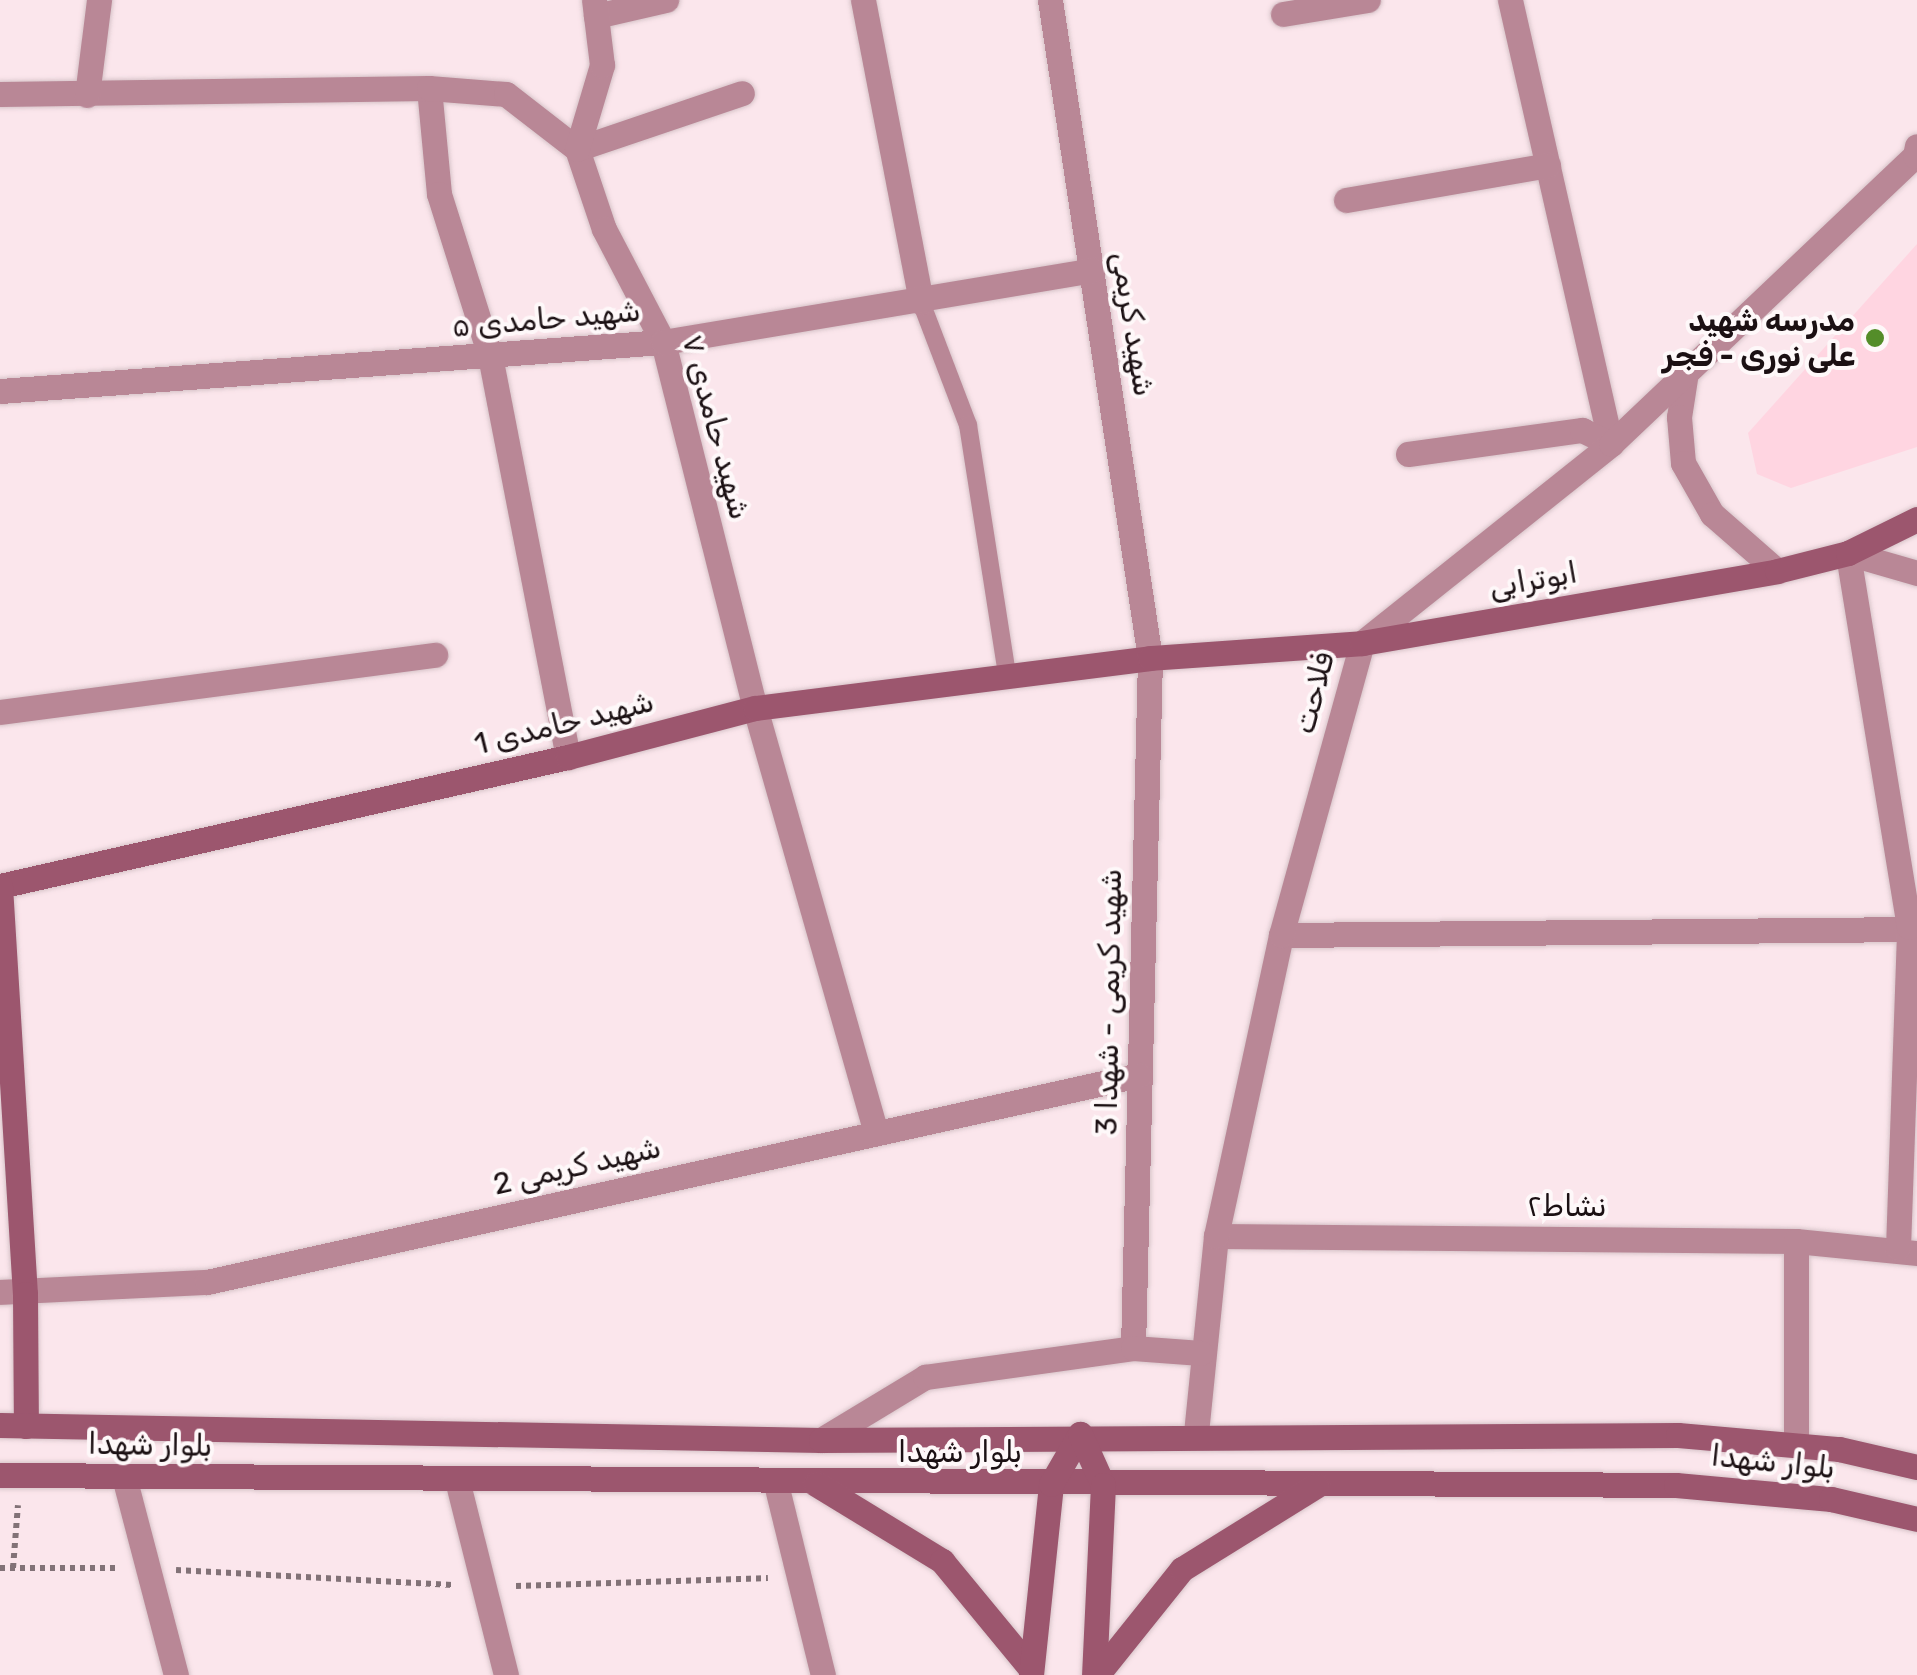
<!DOCTYPE html>
<meta charset="utf-8">
<style>
body{margin:0}
#map{position:relative;width:1917px;height:1675px;overflow:hidden;background:#fbe6ec;font-family:Rubik,"Noto Sans Arabic",sans-serif}
div>[style]{position:absolute}
.built>*{inset:0;background:#ffd5e1}
.path>*{height:6px;margin-top:-3px;transform-origin:0;background:repeating-linear-gradient(90deg,#827277 0 5px,transparent 0 10px)}
.roads{filter:drop-shadow(0 0 2px #d7c4c9) drop-shadow(0 0 2px #d7c4c9)}
.lane>*{height:18px;margin:-9px;padding:0 9px;transform-origin:9px;border-radius:9px;background:#b98796}
.street>*{height:25px;margin:-12.5px;padding:0 12.5px;transform-origin:12.5px;border-radius:12.5px;background:#b98796}
.secondary>*{height:25px;margin:-12.5px;padding:0 12.5px;transform-origin:12.5px;border-radius:12.5px;background:#9c566e}
.dots>*{width:28px;height:28px;translate:-50% -50%;box-sizing:border-box;border:5px solid #fef8f9;border-radius:50%}
span{translate:-50% -50%;white-space:nowrap;text-align:center;line-height:1.15;-webkit-text-stroke:8px #fef8f9;paint-order:stroke}
.street-label{font-size:30px;color:#1b1013}
.poi-label{font-size:30px;color:#1b1013;font-weight:700}
.right{translate:-100% -50%;text-align:right}
</style>
<div id="map">
<div class="built">
<i style="clip-path:polygon(1917px 244px,1917px 447px,1791px 488px,1757px 474px,1748px 433px)"></i>
</div>
<div class="path">
<i style="left:0;top:1568px;width:119px"></i>
<i style="left:13px;top:1568px;width:63px;rotate:-85.5deg"></i>
<i style="left:176px;top:1570px;width:277px;rotate:3.1deg"></i>
<i style="left:516px;top:1586px;width:252px;rotate:-1.8deg"></i>
</div>
<div class="roads">
<div class="lane">
<i style="left:921px;top:302px;width:132px;rotate:69.1deg"></i>
<i style="left:968px;top:425px;width:252px;rotate:81.1deg"></i>
</div>
<div class="street">
<i style="left:863px;top:0;width:308px;rotate:79.1deg"></i>
<i style="left:1050px;top:0;width:666px;rotate:81.36deg"></i>
<i style="left:1150px;top:658px;width:690px;rotate:91.41deg"></i>
<i style="left:1510px;top:0;width:455px;rotate:77.2deg"></i>
<i style="left:1283px;top:14px;width:86px;rotate:-9.4deg"></i>
<i style="left:596px;top:16px;width:72px;rotate:-12.9deg"></i>
<i style="left:429px;top:88px;width:106px;rotate:84.6deg"></i>
<i style="left:439px;top:194px;width:170px;rotate:72.5deg"></i>
<i style="left:490px;top:356px;width:409px;rotate:79deg"></i>
<i style="left:0;top:94px;width:429px;rotate:-0.8deg"></i>
<i style="left:429px;top:88px;width:77px;rotate:4.5deg"></i>
<i style="left:506px;top:94px;width:90px;rotate:37.8deg"></i>
<i style="left:577px;top:149px;width:84px;rotate:71.4deg"></i>
<i style="left:604px;top:229px;width:127px;rotate:62.4deg"></i>
<i style="left:663px;top:342px;width:377px;rotate:75.9deg"></i>
<i style="left:755px;top:708px;width:442px;rotate:74.1deg"></i>
<i style="left:87px;top:95px;width:96px;rotate:-82.8deg"></i>
<i style="left:577px;top:149px;width:174px;rotate:-18.7deg"></i>
<i style="left:577px;top:149px;width:88px;rotate:-73.4deg"></i>
<i style="left:602px;top:65px;width:65px;rotate:-97deg"></i>
<i style="left:1346px;top:200px;width:205px;rotate:-9.8deg"></i>
<i style="left:1686px;top:372px;width:46px;rotate:98.8deg"></i>
<i style="left:1679px;top:417px;width:46px;rotate:85deg"></i>
<i style="left:1683px;top:463px;width:59px;rotate:60.4deg"></i>
<i style="left:1712px;top:514px;width:86px;rotate:41.2deg"></i>
<i style="left:0;top:391px;width:665px;rotate:-4.23deg"></i>
<i style="left:663px;top:342px;width:436px;rotate:-9.5deg"></i>
<i style="left:1408px;top:454px;width:176px;rotate:-7.9deg"></i>
<i style="left:1582px;top:430px;width:32px;rotate:26deg"></i>
<i style="left:0;top:712px;width:439px;rotate:-7.5deg"></i>
<i style="left:1281px;top:935px;width:636px;rotate:-0.54deg"></i>
<i style="left:1216px;top:1236px;width:580px;rotate:0.49deg"></i>
<i style="left:1796px;top:1241px;width:122px;rotate:5.7deg"></i>
<i style="left:1796px;top:1241px;width:204px;rotate:90deg"></i>
<i style="left:1898px;top:1248px;width:321px;rotate:-88deg"></i>
<i style="left:1909px;top:927px;width:379px;rotate:-99.3deg"></i>
<i style="left:1848px;top:553px;width:72px;rotate:16.2deg"></i>
<i style="left:0;top:1292px;width:207px;rotate:-2.8deg"></i>
<i style="left:207px;top:1282px;width:955px;rotate:-12.52deg"></i>
<i style="left:1196px;top:1433px;width:198px;rotate:-84.2deg"></i>
<i style="left:1216px;top:1236px;width:308px;rotate:-77.8deg"></i>
<i style="left:1281px;top:935px;width:303px;rotate:-74.5deg"></i>
<i style="left:1362px;top:643px;width:319px;rotate:-38.6deg"></i>
<i style="left:1611px;top:444px;width:419px;rotate:-43.5deg"></i>
<i style="left:1915px;top:156px;width:10px;rotate:-79deg"></i>
<i style="left:821px;top:1440px;width:122px;rotate:-31.2deg"></i>
<i style="left:925px;top:1377px;width:210px;rotate:-7.9deg"></i>
<i style="left:1133px;top:1348px;width:68px;rotate:4.2deg"></i>
<i style="left:124px;top:1477px;width:205px;rotate:75.3deg"></i>
<i style="left:457px;top:1480px;width:201px;rotate:75.9deg"></i>
<i style="left:776px;top:1484px;width:197px;rotate:76.2deg"></i>
</div>
<div class="secondary">
<i style="left:0;top:886px;width:582px;rotate:-12.8deg"></i>
<i style="left:568px;top:757px;width:193px;rotate:-14.7deg"></i>
<i style="left:755px;top:708px;width:398px;rotate:-7.2deg"></i>
<i style="left:1150px;top:658px;width:213px;rotate:-4deg"></i>
<i style="left:1362px;top:643px;width:421px;rotate:-9.8deg"></i>
<i style="left:1777px;top:571px;width:73px;rotate:-14.2deg"></i>
<i style="left:1848px;top:553px;width:77px;rotate:-26.2deg"></i>
<i style="left:0;top:886px;width:409px;rotate:86.5deg"></i>
<i style="left:25px;top:1294px;width:132px;rotate:89.6deg"></i>
<i style="left:0;top:1425px;width:821px;rotate:1.05deg"></i>
<i style="left:821px;top:1440px;width:857px;rotate:-0.33deg"></i>
<i style="left:1678px;top:1435px;width:162px;rotate:5deg"></i>
<i style="left:1839px;top:1449px;width:80px;rotate:13deg"></i>
<i style="left:0;top:1475px;width:1676px;rotate:0.34deg"></i>
<i style="left:1676px;top:1485px;width:156px;rotate:5.2deg"></i>
<i style="left:1831px;top:1499px;width:88px;rotate:13.1deg"></i>
<i style="left:816px;top:1484px;width:148px;rotate:31.4deg"></i>
<i style="left:942px;top:1561px;width:140px;rotate:50.5deg"></i>
<i style="left:1031px;top:1675px;width:192px;rotate:-84deg"></i>
<i style="left:1051px;top:1484px;width:58px;rotate:-59.9deg"></i>
<i style="left:1080px;top:1434px;width:56px;rotate:65.7deg"></i>
<i style="left:1103px;top:1485px;width:190px;rotate:92.7deg"></i>
<i style="left:1097px;top:1675px;width:136px;rotate:-51.3deg"></i>
<i style="left:1182px;top:1569px;width:158px;rotate:-31.8deg"></i>
</div>
</div>
<div class="dots">
<i style="left:1875px;top:338px;background:#548d29"></i>
</div>
<div class="street-label">
<span style="left:546px;top:319px;rotate:-5deg">شهید حامدی ۵</span>
<span style="left:1133px;top:324px;rotate:81deg">شهید کریمی</span>
<span style="left:716px;top:427px;rotate:75deg">شهید حامدی ۷</span>
<span style="left:1533px;top:580px;rotate:-10deg">ابوترابی</span>
<span style="left:1314px;top:693px;rotate:-75deg">فلاحت</span>
<span style="left:564px;top:723px;rotate:-14deg">شهيد حامدی 1</span>
<span style="left:1109px;top:1002px;rotate:-89deg">شهيد کريمی - شهدا 3</span>
<span style="left:577px;top:1166px;rotate:-13deg">شهيد کريمی 2</span>
<span style="left:1567px;top:1206px">نشاط۲</span>
<span style="left:150px;top:1445px;rotate:1deg">بلوار شهدا</span>
<span style="left:960px;top:1452px">بلوار شهدا</span>
<span style="left:1773px;top:1462px;rotate:6deg">بلوار شهدا</span>
</div>
<div class="poi-label">
<span class="right" style="left:1855px;top:338px">مدرسه شهید<br>علی نوری - فجر</span>
</div>
</div>
